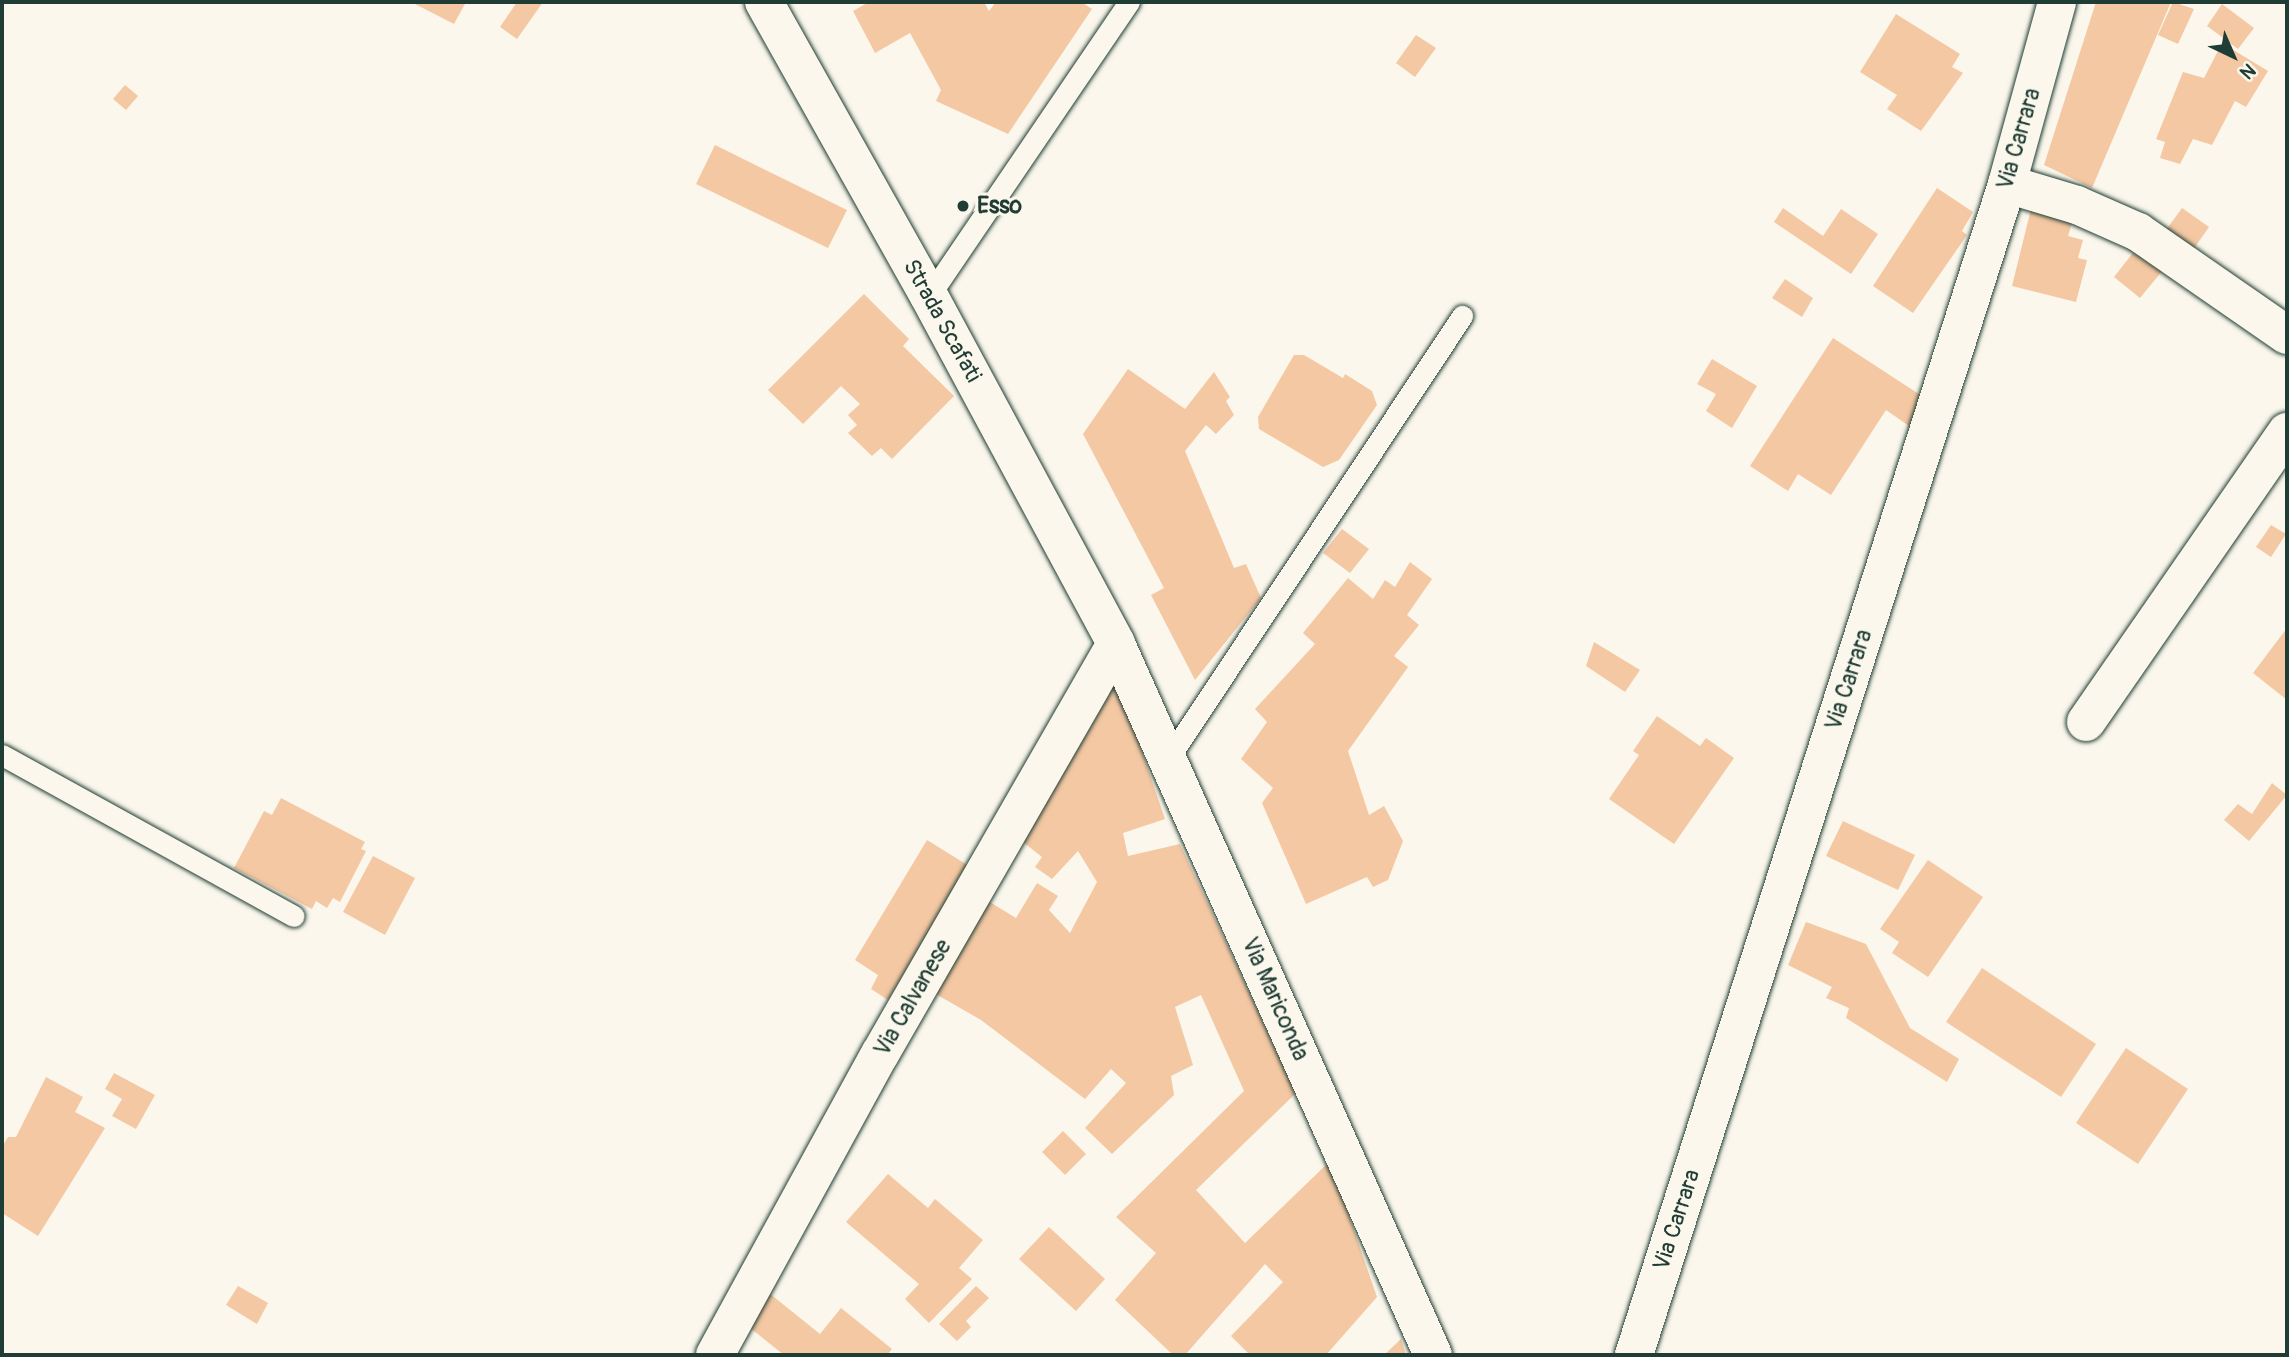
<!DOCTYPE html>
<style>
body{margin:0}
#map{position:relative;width:2289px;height:1357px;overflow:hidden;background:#fbf7ec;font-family:Pangolin,sans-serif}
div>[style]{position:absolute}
.building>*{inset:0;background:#f4c8a3}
.roads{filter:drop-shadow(0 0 2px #1f3d34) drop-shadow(0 0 2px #1f3d34)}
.lane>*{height:21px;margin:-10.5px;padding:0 10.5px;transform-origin:10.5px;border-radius:10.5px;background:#fbf7ec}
.street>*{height:38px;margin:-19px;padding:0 19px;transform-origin:19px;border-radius:19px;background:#fbf7ec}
.secondary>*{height:38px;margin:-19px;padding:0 19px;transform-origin:19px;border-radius:19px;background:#fbf7ec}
.dots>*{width:19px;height:19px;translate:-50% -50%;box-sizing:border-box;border:4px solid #fbf7ec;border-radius:50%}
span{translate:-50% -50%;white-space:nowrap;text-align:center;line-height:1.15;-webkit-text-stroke:6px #fbf7ec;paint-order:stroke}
.street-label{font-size:23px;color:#1f3d34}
.poi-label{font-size:23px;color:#1f3d34;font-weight:700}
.left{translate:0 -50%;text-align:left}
.frame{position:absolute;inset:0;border:4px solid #1f3d34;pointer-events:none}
.north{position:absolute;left:2198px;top:21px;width:70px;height:70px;-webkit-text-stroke:5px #fbf7ec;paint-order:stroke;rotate:136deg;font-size:19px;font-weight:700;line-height:28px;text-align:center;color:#1f3d34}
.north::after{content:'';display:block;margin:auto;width:24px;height:32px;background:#1f3d34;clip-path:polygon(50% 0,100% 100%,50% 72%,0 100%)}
</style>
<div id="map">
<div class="building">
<i style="clip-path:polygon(411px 2px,466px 2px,454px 24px)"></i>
<i style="clip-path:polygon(517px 2px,543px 2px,517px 39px,500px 27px)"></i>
<i style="clip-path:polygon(869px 2px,984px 2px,989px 11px,996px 2px,1081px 2px,1092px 9px,1008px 134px,936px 101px,941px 90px,910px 33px,875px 53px,853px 11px)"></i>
<i style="clip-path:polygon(2096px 2px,2171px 2px,2092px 188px,2044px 165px)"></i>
<i style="clip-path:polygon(2173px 2px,2194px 9px,2178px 44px,2158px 35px)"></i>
<i style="clip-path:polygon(2222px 4px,2254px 28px,2238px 49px,2207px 26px)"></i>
<i style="clip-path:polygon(1896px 14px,1960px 54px,1952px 67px,1963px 73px,1921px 131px,1887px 109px,1897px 95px,1860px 72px)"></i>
<i style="clip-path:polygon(1416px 35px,1436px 48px,1415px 77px,1396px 63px)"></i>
<i style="clip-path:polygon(2222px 43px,2268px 71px,2246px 107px,2235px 101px,2212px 145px,2193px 139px,2180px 164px,2160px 158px,2165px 142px,2156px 139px,2183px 72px,2204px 78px)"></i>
<i style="clip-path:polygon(125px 85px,138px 96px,126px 110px,113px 99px)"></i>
<i style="clip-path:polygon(715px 145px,847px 210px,828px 248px,696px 184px)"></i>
<i style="clip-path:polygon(1937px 188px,1973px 212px,1962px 231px,1967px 235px,1913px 313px,1873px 286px)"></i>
<i style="clip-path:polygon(2033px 201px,2075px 213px,2068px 236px,2083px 240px,2078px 258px,2087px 260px,2076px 302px,2012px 286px)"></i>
<i style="clip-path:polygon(1783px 208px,1823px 236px,1841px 209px,1878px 234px,1851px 274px,1774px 222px)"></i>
<i style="clip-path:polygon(2182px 208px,2209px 227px,2188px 257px,2161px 237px)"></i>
<i style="clip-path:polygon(2136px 249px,2163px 270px,2140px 298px,2114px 277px)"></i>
<i style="clip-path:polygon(1785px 279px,1813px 298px,1802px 317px,1772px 298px)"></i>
<i style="clip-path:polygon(864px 294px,909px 339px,903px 346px,954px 396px,892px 459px,881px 448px,872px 456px,848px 433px,857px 425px,848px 415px,860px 404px,841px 386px,803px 424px,768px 390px)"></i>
<i style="clip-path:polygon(1833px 338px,1928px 400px,1912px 428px,1886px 410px,1831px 495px,1798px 474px,1788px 491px,1750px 466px)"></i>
<i style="clip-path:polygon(1294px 355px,1304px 355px,1343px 378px,1345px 374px,1372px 391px,1377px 405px,1339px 460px,1323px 467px,1259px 429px,1258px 417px)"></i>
<i style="clip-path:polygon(1712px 359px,1757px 386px,1732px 428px,1706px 411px,1716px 394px,1697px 384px)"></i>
<i style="clip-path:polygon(1128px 369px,1185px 409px,1214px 372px,1230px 397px,1226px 401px,1234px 415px,1216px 434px,1206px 425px,1185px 451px,1234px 568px,1246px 564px,1261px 598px,1195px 680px,1151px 595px,1164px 588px,1083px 434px)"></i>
<i style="clip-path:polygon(2271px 525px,2286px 534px,2271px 557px,2256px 547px)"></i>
<i style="clip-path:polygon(1342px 529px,1369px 549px,1350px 573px,1323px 553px)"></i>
<i style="clip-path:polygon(1410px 562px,1432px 579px,1407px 615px,1419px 625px,1394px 656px,1408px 667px,1348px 751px,1369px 815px,1384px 806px,1403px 841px,1388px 880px,1373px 887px,1367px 877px,1306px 904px,1262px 803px,1273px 788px,1241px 759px,1267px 722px,1255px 709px,1315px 644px,1303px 633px,1348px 578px,1373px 599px,1385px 580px,1395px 587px)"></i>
<i style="clip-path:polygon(2287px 628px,2287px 700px,2253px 673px)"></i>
<i style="clip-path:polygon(1594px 642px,1640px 670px,1625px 692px,1586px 666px)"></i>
<i style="clip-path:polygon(1120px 687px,1165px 819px,1123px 833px,1128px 856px,1180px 844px,1296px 1093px,1196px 1190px,1245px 1243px,1330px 1161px,1377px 1297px,1326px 1355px,1250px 1355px,1231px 1336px,1283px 1282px,1265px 1264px,1185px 1355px,1173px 1355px,1115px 1300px,1156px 1253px,1116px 1217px,1244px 1091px,1201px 995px,1175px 1007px,1193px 1065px,1171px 1076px,1174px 1095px,1112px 1154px,1085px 1128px,1126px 1083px,1111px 1069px,1085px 1099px,981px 1020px,934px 993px,980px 896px,1016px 918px,1037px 883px,1058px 896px,1049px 910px,1070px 933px,1097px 882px,1078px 851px,1052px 879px,1035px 867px,1042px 857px,1013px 834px,1109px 690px)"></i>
<i style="clip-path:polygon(1657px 716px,1700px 746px,1706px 738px,1734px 758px,1674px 844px,1609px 799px,1639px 755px,1633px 751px)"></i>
<i style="clip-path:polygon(2272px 783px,2287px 795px,2249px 841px,2224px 820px,2238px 804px,2252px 814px)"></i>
<i style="clip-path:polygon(281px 798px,365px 842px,361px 849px,366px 851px,340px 902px,333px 898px,327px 908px,316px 901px,312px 909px,234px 868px,264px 811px,272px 815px)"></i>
<i style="clip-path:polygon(1843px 821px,1915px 855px,1898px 890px,1826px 856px)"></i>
<i style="clip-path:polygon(927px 840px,969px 866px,888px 1000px,871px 989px,878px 975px,855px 960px)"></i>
<i style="clip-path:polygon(373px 856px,415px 878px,385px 935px,343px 912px)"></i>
<i style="clip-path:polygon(1928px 860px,1983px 897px,1928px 977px,1892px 953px,1899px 942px,1880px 929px)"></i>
<i style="clip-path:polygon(1806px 922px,1866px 944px,1910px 1028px,1959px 1059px,1947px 1082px,1846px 1018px,1849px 1008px,1826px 998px,1832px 987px,1788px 965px)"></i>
<i style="clip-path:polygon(1982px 968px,2096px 1044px,2061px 1097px,1946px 1022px)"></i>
<i style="clip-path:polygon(2126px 1048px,2188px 1089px,2138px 1164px,2076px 1123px)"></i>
<i style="clip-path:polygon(114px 1073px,155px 1095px,136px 1129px,112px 1116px,122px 1099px,105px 1089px)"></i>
<i style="clip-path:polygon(46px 1077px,83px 1097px,75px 1112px,105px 1128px,38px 1236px,2px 1213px,2px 1147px,8px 1137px,16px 1137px)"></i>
<i style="clip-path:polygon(1063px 1131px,1086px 1154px,1065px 1175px,1042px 1152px)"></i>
<i style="clip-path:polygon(888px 1174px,928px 1208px,935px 1199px,983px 1240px,959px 1268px,972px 1279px,929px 1323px,905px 1299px,919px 1284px,846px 1222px)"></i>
<i style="clip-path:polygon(1049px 1227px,1105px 1279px,1076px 1311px,1019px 1259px)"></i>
<i style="clip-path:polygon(238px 1286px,268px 1303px,257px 1324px,226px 1305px)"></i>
<i style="clip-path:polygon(976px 1286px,989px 1298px,966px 1321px,971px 1327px,957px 1341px,939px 1324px)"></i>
<i style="clip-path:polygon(769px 1293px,820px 1334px,841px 1308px,892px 1349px,887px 1355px,784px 1355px,744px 1323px)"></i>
<i style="clip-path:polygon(1401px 1339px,1406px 1355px,1384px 1355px)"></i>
</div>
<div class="roads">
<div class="lane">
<i style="left:929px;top:296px;width:356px;rotate:-55.8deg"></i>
<i style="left:2px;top:755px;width:333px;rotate:28.9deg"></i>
<i style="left:1168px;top:759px;width:532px;rotate:-56.43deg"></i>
</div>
<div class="street">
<i style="left:2007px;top:184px;width:73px;rotate:16.7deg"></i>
<i style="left:2077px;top:205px;width:67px;rotate:23.9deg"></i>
<i style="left:2138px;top:232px;width:181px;rotate:34.7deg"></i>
<i style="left:2086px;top:722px;width:353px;rotate:-55.3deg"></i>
<i style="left:715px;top:1355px;width:343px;rotate:-61.3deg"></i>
<i style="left:880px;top:1054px;width:473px;rotate:-60.1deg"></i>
<i style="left:1634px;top:1355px;width:1229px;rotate:-72.33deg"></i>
<i style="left:2007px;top:184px;width:189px;rotate:-74.6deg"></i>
</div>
<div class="secondary">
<i style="left:764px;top:2px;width:337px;rotate:60.7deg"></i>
<i style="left:929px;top:296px;width:395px;rotate:61.7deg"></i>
<i style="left:1116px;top:644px;width:778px;rotate:65.97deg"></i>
</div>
</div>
<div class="dots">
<i style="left:963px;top:206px;background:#1f3d34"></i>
</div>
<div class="street-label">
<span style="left:2019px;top:139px;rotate:-74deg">Via Carrara</span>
<span style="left:942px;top:321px;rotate:61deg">Strada Scafati</span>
<span style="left:1849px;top:680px;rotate:-72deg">Via Carrara</span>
<span style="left:913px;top:998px;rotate:-60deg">Via Calvanese</span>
<span style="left:1275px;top:999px;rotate:66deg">Via Mariconda</span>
<span style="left:1677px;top:1220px;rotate:-72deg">Via Carrara</span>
</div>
<div class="poi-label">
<span class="left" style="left:977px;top:206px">Esso</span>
</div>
<div class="frame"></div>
<div class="north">N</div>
</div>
